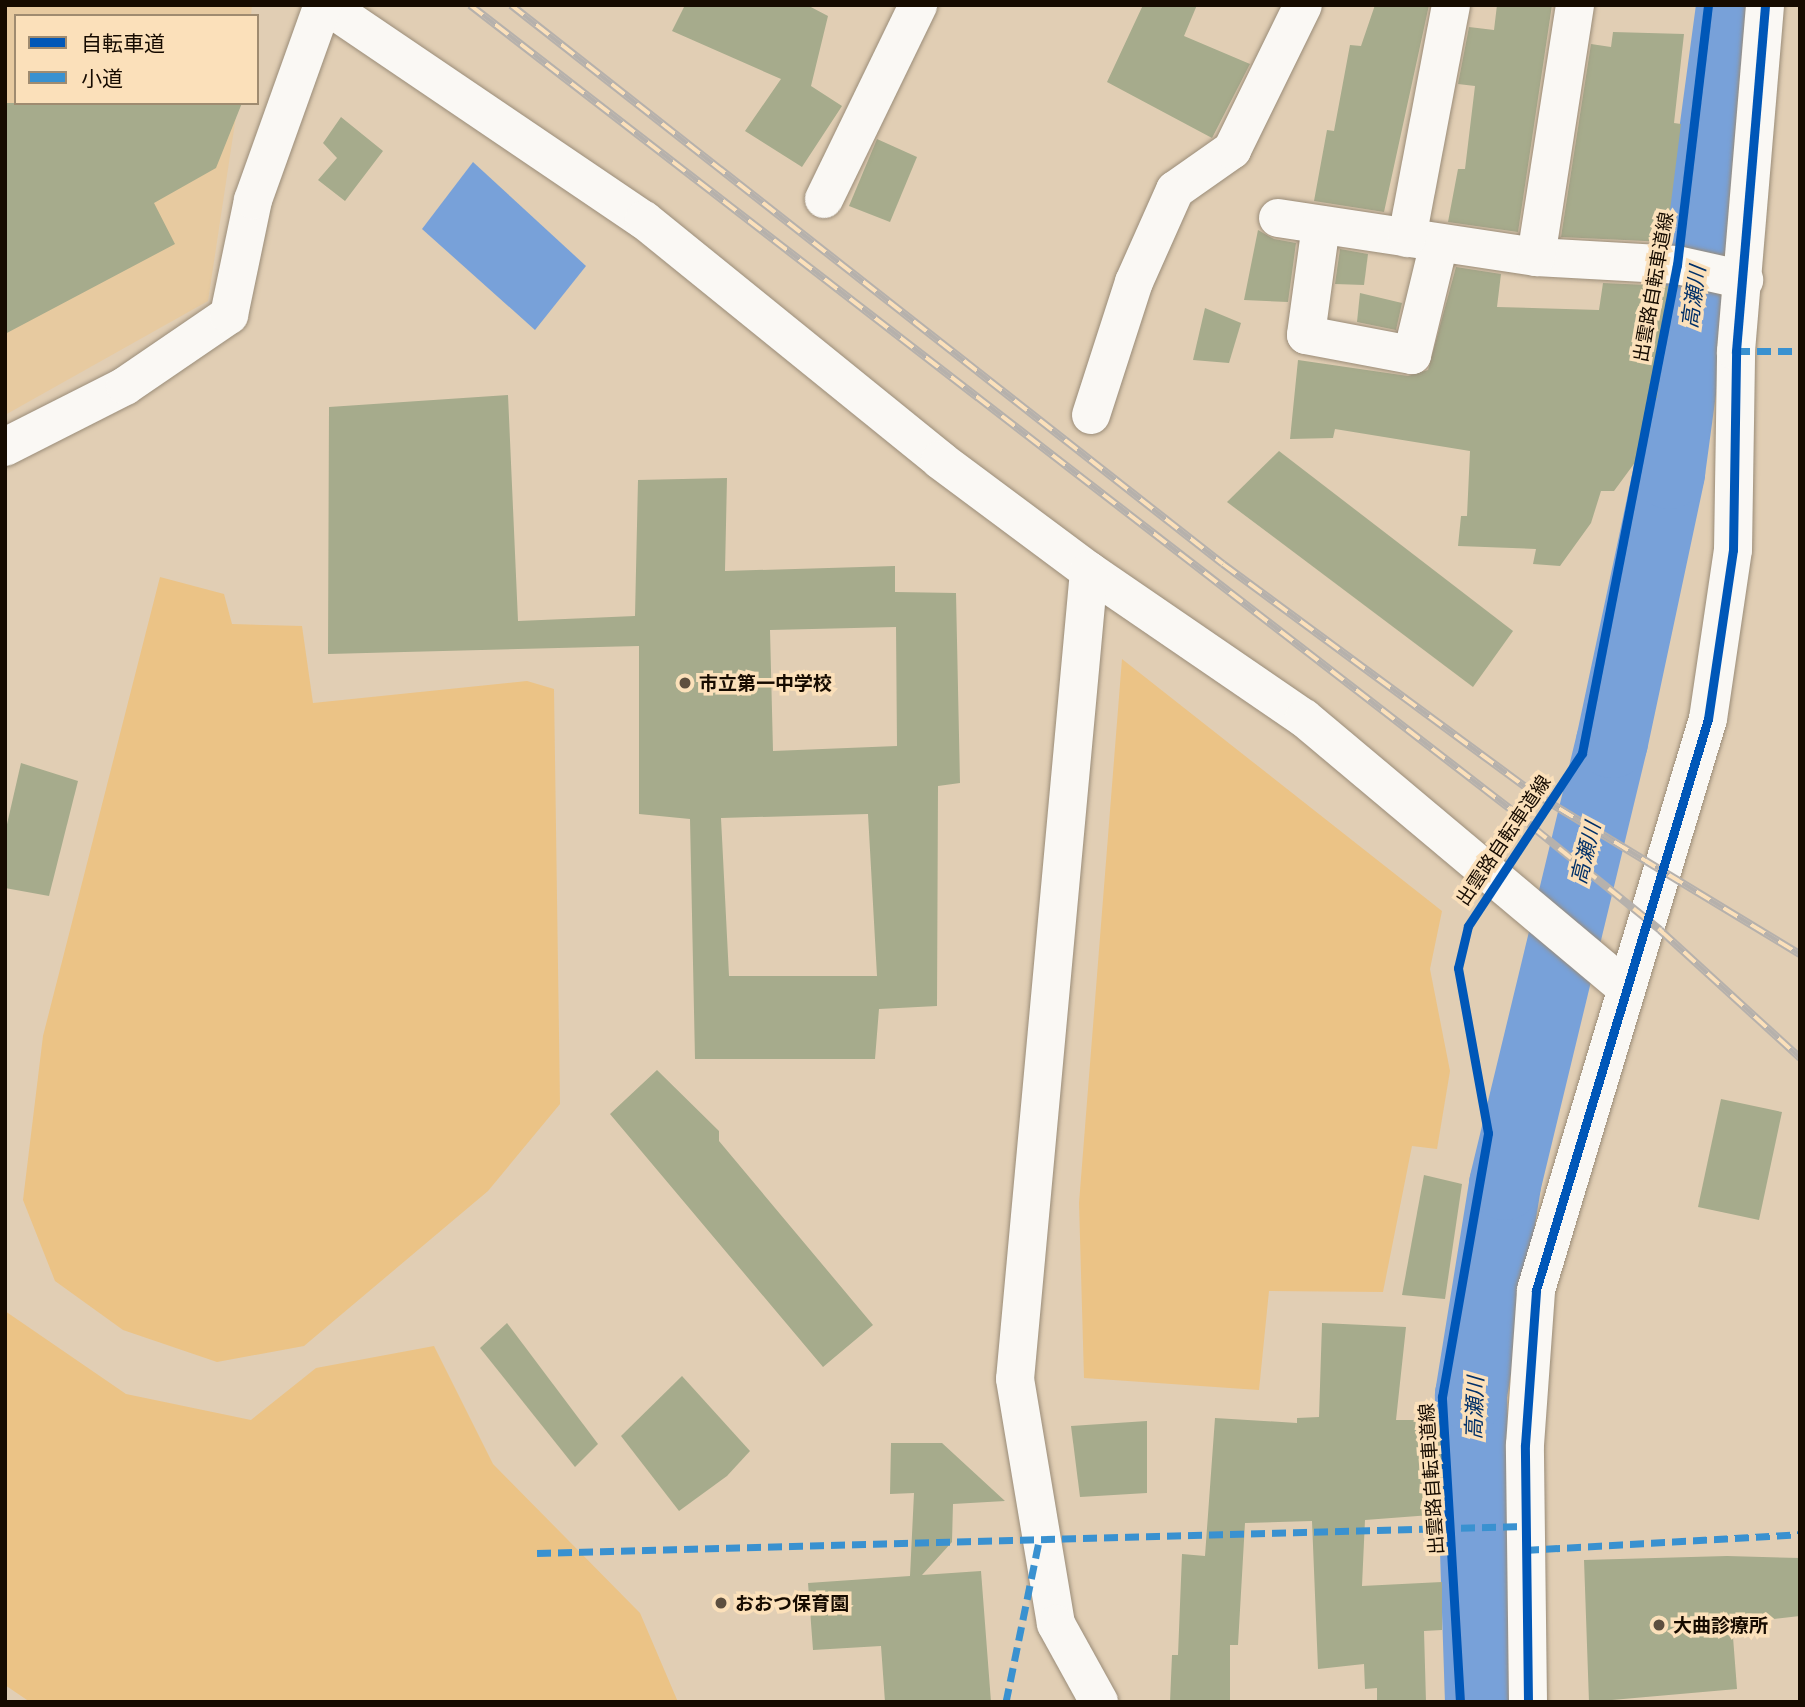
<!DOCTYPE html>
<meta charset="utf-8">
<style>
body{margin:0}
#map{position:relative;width:1805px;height:1707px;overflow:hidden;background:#e1ceb4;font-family:"Titillium Web","Noto Sans JP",sans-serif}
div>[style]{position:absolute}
.built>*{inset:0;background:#e7caa0}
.green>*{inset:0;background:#ebc386}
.water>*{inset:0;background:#78a1d9}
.river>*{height:72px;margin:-36px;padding:0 36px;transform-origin:36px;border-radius:36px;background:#78a1d9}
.building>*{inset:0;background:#a6ab8c}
.roads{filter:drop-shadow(0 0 2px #9a8c78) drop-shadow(0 0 2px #9a8c78)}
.minor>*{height:38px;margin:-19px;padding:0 19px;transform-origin:19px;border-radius:19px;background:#faf8f4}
.rail>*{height:8px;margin-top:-4px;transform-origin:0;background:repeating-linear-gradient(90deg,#fbe0ba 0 16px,#b6b1ac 0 32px);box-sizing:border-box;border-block:2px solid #b6b1ac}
.quiet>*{height:7px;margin-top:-3.5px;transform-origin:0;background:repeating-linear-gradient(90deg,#3991d0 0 14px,transparent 0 21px)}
.cycleway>*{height:9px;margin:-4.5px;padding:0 4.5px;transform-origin:4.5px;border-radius:4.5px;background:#0057b8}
.dots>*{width:19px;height:19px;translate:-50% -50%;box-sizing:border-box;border:4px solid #fbe0ba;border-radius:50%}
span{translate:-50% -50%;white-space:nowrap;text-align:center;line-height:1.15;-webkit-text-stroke:7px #fbe0ba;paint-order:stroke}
.street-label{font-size:19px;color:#160b00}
.poi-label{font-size:19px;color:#160b00;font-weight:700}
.left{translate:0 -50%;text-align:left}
.water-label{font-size:21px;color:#013068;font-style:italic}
.frame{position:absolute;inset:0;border:7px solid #160b00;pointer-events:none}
.legend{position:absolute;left:14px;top:14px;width:245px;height:91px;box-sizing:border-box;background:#fbe0ba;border:2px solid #9f8b70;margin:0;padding:9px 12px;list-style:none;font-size:21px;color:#160b00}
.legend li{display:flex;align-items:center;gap:14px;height:35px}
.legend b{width:35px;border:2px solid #9f8b70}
</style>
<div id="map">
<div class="built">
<i style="clip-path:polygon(5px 5px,252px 5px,251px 16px,16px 16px,16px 103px,238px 103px,208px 301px,5px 415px)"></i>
</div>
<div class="green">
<i style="clip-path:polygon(160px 577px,224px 594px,232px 624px,302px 626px,313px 703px,527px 681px,554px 689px,560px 1104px,488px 1191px,304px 1346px,217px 1362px,123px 1330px,55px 1281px,23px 1200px,43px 1036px)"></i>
<i style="clip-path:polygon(1122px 659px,1442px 911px,1430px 969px,1450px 1071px,1437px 1149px,1412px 1146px,1383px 1292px,1269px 1291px,1259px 1390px,1084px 1378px,1079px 1203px)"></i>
<i style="clip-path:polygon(5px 1311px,126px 1394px,251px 1420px,316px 1368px,434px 1346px,493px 1464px,640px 1613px,678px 1702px,30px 1702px,5px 1685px)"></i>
</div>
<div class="water">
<i style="clip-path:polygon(473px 162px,586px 266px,535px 330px,422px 229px)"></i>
</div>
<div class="river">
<i style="left:1481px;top:1702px;width:307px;rotate:-91.9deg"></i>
<i style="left:1471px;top:1395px;width:214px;rotate:-80.8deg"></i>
<i style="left:1505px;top:1184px;width:455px;rotate:-76.4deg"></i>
<i style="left:1612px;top:742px;width:275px;rotate:-78deg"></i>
<i style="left:1669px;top:473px;width:472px;rotate:-82.3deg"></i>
</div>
<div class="building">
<i style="clip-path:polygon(685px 5px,807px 5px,828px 16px,811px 86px,842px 106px,802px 167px,745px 131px,781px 79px,672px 31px)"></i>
<i style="clip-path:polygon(1143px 5px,1197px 5px,1184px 36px,1250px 64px,1212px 138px,1107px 82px)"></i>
<i style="clip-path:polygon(1375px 5px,1429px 5px,1384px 212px,1314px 201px,1327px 130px,1334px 131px,1350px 45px,1361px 46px)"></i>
<i style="clip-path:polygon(1497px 5px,1552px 5px,1518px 232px,1448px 222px,1458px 169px,1465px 169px,1475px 86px,1458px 84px,1469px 27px,1494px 30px)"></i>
<i style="clip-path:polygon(1613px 32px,1684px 34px,1674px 123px,1681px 124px,1666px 242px,1561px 237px,1591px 44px,1611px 47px)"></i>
<i style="clip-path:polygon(5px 103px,242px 103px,216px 168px,154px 203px,175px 244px,5px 334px)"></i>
<i style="clip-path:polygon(341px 117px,383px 151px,345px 201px,318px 180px,337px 158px,323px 143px)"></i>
<i style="clip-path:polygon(877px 139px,917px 157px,890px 222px,849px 206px)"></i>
<i style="clip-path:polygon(1258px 230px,1274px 239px,1296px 243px,1288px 302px,1244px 300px)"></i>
<i style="clip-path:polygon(1340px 249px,1368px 254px,1364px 285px,1335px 284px)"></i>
<i style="clip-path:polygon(1456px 267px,1501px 274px,1497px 307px,1599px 310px,1603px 283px,1668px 286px,1657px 398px,1649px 398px,1639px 457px,1614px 491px,1601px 491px,1591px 523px,1560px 566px,1533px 564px,1536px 549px,1458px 546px,1461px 516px,1467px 516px,1470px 451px,1335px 429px,1333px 438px,1290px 439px,1298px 360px,1408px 376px,1428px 370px)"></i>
<i style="clip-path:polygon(1360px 293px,1402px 303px,1396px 330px,1357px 322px)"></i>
<i style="clip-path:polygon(1205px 308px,1241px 323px,1229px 363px,1193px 360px)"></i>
<i style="clip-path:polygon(evenodd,508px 395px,518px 621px,635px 616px,638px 480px,727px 478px,725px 571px,895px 566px,895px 592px,956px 593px,960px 783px,938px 786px,937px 1006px,879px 1009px,875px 1059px,695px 1059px,690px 819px,639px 814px,639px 646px,328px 654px,329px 407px,508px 395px,896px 627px,897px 746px,773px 751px,770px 630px,896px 627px,508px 395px,868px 814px,877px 976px,729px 976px,721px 818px,868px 814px)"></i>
<i style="clip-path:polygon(1279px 451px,1513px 631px,1473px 687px,1227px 502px)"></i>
<i style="clip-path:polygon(21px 763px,78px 781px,49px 896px,5px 888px,5px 833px)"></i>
<i style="clip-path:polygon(657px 1070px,719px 1131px,719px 1141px,873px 1325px,823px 1367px,610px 1114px)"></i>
<i style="clip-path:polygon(1721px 1099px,1782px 1112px,1759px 1220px,1698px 1207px)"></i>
<i style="clip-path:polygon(1424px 1175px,1462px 1184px,1445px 1299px,1402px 1295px)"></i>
<i style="clip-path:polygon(507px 1323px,598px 1444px,575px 1467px,480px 1348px)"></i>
<i style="clip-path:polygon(1322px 1323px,1406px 1327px,1396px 1420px,1443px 1420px,1444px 1514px,1365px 1520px,1362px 1586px,1442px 1582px,1442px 1630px,1424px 1631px,1426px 1702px,1377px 1702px,1377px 1688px,1365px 1689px,1364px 1664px,1318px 1669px,1312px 1521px,1245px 1523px,1238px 1645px,1230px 1645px,1230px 1702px,1170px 1702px,1172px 1655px,1178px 1655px,1182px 1554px,1205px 1556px,1215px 1418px,1297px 1423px,1297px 1418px,1319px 1417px)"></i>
<i style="clip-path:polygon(682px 1376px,750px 1451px,727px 1476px,679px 1511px,621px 1436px)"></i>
<i style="clip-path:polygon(1147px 1421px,1147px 1493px,1080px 1497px,1071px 1426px)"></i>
<i style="clip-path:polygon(891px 1443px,942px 1443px,1005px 1501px,953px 1504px,952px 1542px,922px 1575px,981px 1571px,991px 1702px,885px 1702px,881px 1646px,813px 1650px,808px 1583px,910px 1576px,914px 1493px,890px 1494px)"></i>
<i style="clip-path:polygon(1727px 1556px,1800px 1558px,1800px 1616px,1732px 1624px,1737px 1689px,1589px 1702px,1584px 1560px)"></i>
</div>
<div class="roads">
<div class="minor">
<i style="left:326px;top:5px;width:384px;rotate:34.1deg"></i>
<i style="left:644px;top:220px;width:381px;rotate:39deg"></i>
<i style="left:940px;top:460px;width:186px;rotate:36.7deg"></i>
<i style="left:1089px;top:571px;width:260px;rotate:34.4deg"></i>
<i style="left:1304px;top:718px;width:419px;rotate:40deg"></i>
<i style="left:824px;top:199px;width:216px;rotate:-64.1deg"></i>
<i style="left:1278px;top:218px;width:261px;rotate:8.6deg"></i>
<i style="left:1536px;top:257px;width:141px;rotate:3.2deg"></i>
<i style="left:1677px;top:265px;width:69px;rotate:12.6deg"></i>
<i style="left:1321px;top:225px;width:111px;rotate:97.8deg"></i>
<i style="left:1306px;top:335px;width:108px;rotate:10.7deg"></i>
<i style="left:1412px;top:355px;width:115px;rotate:-76.4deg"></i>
<i style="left:1407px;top:238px;width:237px;rotate:-79.3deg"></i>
<i style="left:1536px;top:257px;width:255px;rotate:-81.2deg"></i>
<i style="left:1091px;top:415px;width:140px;rotate:-72.1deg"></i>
<i style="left:1134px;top:282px;width:101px;rotate:-66deg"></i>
<i style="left:1175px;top:190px;width:70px;rotate:-35.1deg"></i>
<i style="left:1232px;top:150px;width:161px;rotate:-63.9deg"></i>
<i style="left:5px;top:447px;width:135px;rotate:-26.9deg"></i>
<i style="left:125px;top:386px;width:126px;rotate:-34.3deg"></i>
<i style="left:229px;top:315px;width:117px;rotate:-78.2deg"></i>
<i style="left:253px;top:200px;width:207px;rotate:-70.3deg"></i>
<i style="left:1089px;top:571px;width:811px;rotate:95.23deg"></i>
<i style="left:1015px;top:1379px;width:248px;rotate:80.5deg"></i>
<i style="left:1056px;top:1624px;width:89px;rotate:61.1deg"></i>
<i style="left:1528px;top:1702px;width:257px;rotate:-90.7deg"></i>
<i style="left:1525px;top:1445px;width:155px;rotate:-85.9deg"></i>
<i style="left:1536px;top:1290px;width:596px;rotate:-73.24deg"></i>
<i style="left:1708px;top:719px;width:171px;rotate:-81.6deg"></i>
<i style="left:1733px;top:550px;width:199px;rotate:-89.1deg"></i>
<i style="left:1736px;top:351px;width:347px;rotate:-85.2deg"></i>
</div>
</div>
<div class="rail">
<i style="left:470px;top:5px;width:1313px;rotate:37.7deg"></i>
<i style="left:1509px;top:808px;width:194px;rotate:38.9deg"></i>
<i style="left:1660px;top:930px;width:190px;rotate:42.4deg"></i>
<i style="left:511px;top:5px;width:905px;rotate:38.14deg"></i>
<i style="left:1223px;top:564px;width:384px;rotate:36.4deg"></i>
<i style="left:1532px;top:792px;width:313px;rotate:31.2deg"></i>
</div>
<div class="quiet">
<i style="left:1736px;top:351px;width:64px"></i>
<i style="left:1525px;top:1550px;width:275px;rotate:-3.3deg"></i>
<i style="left:537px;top:1553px;width:988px;rotate:-1.57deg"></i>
<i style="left:1006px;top:1702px;width:168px;rotate:-78.4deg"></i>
</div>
<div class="cycleway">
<i style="left:1460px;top:1702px;width:306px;rotate:-93.4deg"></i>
<i style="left:1442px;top:1397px;width:268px;rotate:-80.1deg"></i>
<i style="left:1488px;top:1133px;width:168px;rotate:-100.3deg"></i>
<i style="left:1458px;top:968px;width:43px;rotate:-76.6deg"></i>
<i style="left:1468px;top:926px;width:207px;rotate:-56.6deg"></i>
<i style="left:1582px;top:753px;width:497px;rotate:-79deg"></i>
<i style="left:1677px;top:265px;width:262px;rotate:-83.2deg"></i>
<i style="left:1528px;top:1702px;width:257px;rotate:-90.7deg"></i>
<i style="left:1525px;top:1445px;width:155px;rotate:-85.9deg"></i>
<i style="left:1536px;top:1290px;width:596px;rotate:-73.24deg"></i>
<i style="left:1708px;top:719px;width:171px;rotate:-81.6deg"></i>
<i style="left:1733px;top:550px;width:199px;rotate:-89.1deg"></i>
<i style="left:1736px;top:351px;width:347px;rotate:-85.2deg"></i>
</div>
<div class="dots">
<i style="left:685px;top:683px;background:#5d4f3f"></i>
<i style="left:721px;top:1603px;background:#5d4f3f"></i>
<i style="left:1659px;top:1625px;background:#5d4f3f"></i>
</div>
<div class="street-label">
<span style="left:1653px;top:287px;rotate:-80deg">出雲路自転車道線</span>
<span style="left:1503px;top:840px;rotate:-56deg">出雲路自転車道線</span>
<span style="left:1431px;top:1479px;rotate:-94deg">出雲路自転車道線</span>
</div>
<div class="poi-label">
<span class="left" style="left:699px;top:683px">市立第一中学校</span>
<span class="left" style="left:735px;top:1603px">おおつ保育園</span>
<span class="left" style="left:1673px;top:1625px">大曲診療所</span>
</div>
<div class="water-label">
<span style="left:1693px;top:297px;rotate:-82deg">高瀬川</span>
<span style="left:1585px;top:853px;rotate:-76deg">高瀬川</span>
<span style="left:1474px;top:1408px;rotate:-88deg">高瀬川</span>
</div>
<div class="frame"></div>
<ul class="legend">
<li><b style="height:9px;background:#0057b8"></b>自転車道</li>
<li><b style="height:9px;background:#3991d0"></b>小道</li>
</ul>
</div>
